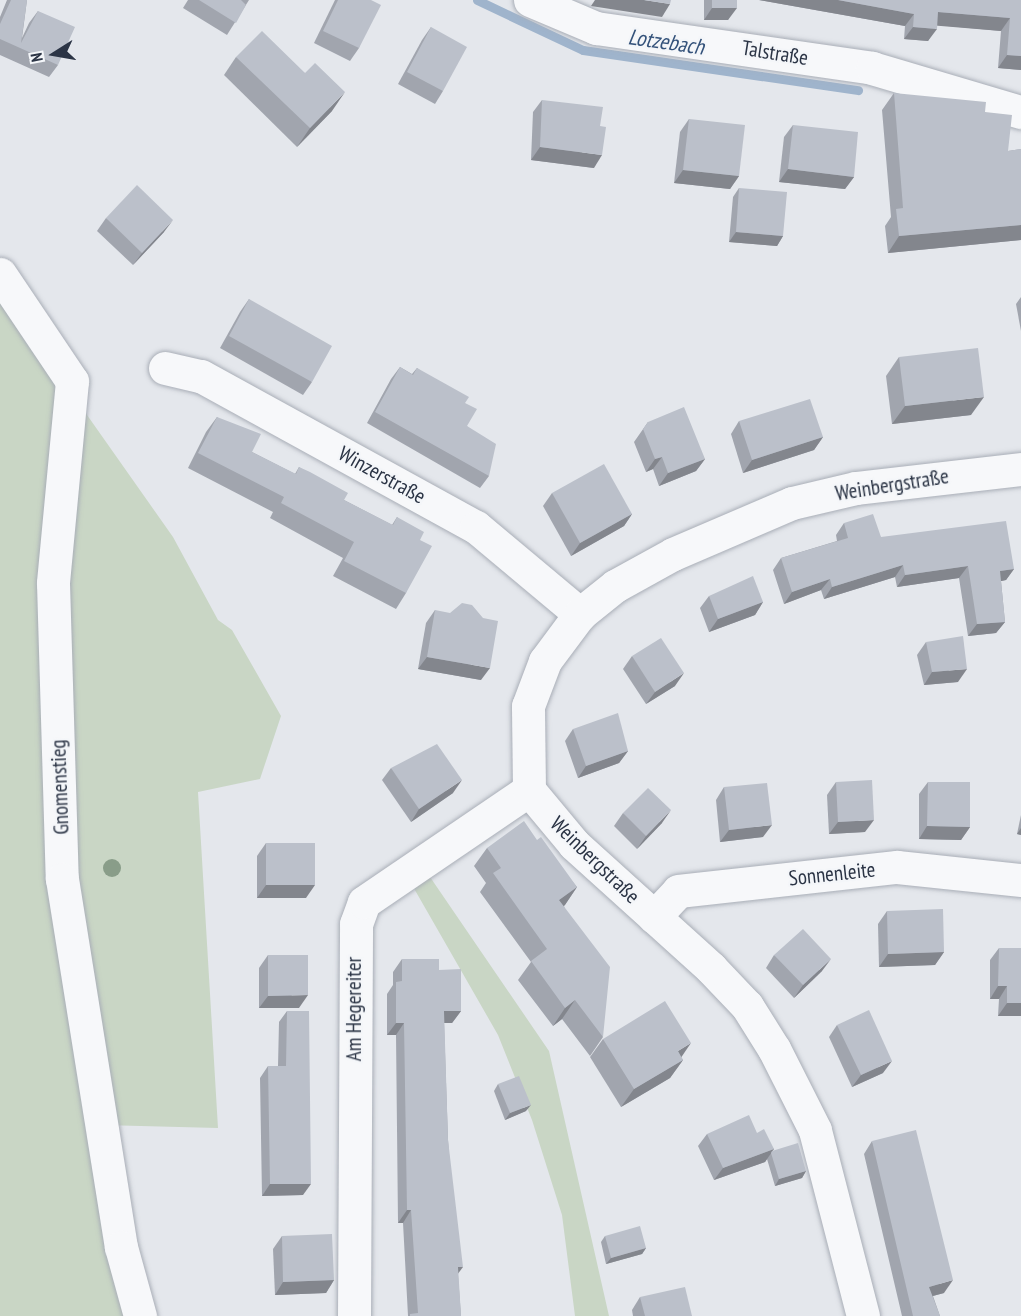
<!DOCTYPE html>
<meta charset="utf-8">
<style>
body{margin:0}
#map{position:relative;width:1021px;height:1316px;overflow:hidden;background:#e4e7ec;font-family:"PT Sans Narrow",sans-serif}
div>[style]{position:absolute}
.green>*{inset:0;background:#c9d6c5}
.stream>*{height:9px;margin:-4.5px;padding:0 4.5px;transform-origin:4.5px;border-radius:4.5px;background:#9fb4cc}
.roads{filter:drop-shadow(0 0 2px #a9aeb7) drop-shadow(0 0 2px #a9aeb7)}
.minor>*{height:33px;margin:-16.5px;padding:0 16.5px;transform-origin:16.5px;border-radius:16.5px;background:#f7f8fa}
.trees>*{width:18px;height:18px;margin:-9px;border-radius:50%;background:#899d89}
.wall>*{inset:0;background:#a1a5ae}
.shaded-wall>*{inset:0;background:#83868d}
.building>*{inset:0;background:#bbc0ca}
span{translate:-50% -50%;white-space:nowrap;text-align:center;line-height:1.15;-webkit-text-stroke:4.5px #f4f6f9;paint-order:stroke}
.street-label{font-size:21px;color:#2b3445}
.water-label{font-size:22px;color:#34527a;font-style:italic}
.north{position:absolute;left:24px;top:24px;width:60px;height:60px;-webkit-text-stroke:4px #f4f6f9;paint-order:stroke;rotate:259deg;font-size:16px;font-weight:700;line-height:24px;text-align:center;color:#2b3445}
.north::after{content:'';display:block;margin:auto;width:21px;height:27px;background:#2b3445;clip-path:polygon(50% 0,100% 100%,50% 72%,0 100%)}
</style>
<div id="map">
<div class="green">
<i style="clip-path:polygon(0 274px,72px 381px,66px 582px,80px 405px,173px 537px,218px 620px,232px 630px,281px 716px,260px 779px,198px 792px,218px 1128px,102px 1125px,140px 1316px,0 1316px)"></i>
<i style="clip-path:polygon(428px 874px,549px 1051px,609px 1316px,575px 1316px,562px 1215px,532px 1120px,498px 1035px,412px 885px)"></i>
</div>
<div class="stream">
<i style="left:477px;top:0;width:117px;rotate:25.3deg"></i>
<i style="left:583px;top:50px;width:278px;rotate:8.3deg"></i>
</div>
<div class="roads">
<div class="minor">
<i style="left:530px;top:0;width:72px;rotate:23deg"></i>
<i style="left:596px;top:28px;width:279px;rotate:8.2deg"></i>
<i style="left:872px;top:68px;width:155px;rotate:16.5deg"></i>
<i style="left:0;top:274px;width:129px;rotate:56.1deg"></i>
<i style="left:72px;top:381px;width:203px;rotate:95.4deg"></i>
<i style="left:53px;top:583px;width:296px;rotate:88.3deg"></i>
<i style="left:62px;top:879px;width:373px;rotate:80.9deg"></i>
<i style="left:121px;top:1247px;width:72px;rotate:74.6deg"></i>
<i style="left:165px;top:368px;width:37px;rotate:13deg"></i>
<i style="left:201px;top:376px;width:314px;rotate:28.8deg"></i>
<i style="left:476px;top:527px;width:136px;rotate:39.9deg"></i>
<i style="left:654px;top:917px;width:35px;rotate:-47deg"></i>
<i style="left:678px;top:891px;width:220px;rotate:-6.3deg"></i>
<i style="left:897px;top:867px;width:125px;rotate:6deg"></i>
<i style="left:354px;top:1316px;width:392px;rotate:-89.7deg"></i>
<i style="left:356px;top:924px;width:23px;rotate:-70deg"></i>
<i style="left:364px;top:902px;width:199px;rotate:-34.2deg"></i>
<i style="left:863px;top:1316px;width:192px;rotate:-104.5deg"></i>
<i style="left:815px;top:1130px;width:91px;rotate:-116.8deg"></i>
<i style="left:774px;top:1049px;width:51px;rotate:-122.1deg"></i>
<i style="left:747px;top:1006px;width:52px;rotate:-133.5deg"></i>
<i style="left:711px;top:968px;width:185px;rotate:-137.9deg"></i>
<i style="left:574px;top:844px;width:70px;rotate:-129.8deg"></i>
<i style="left:529px;top:790px;width:84px;rotate:-90.7deg"></i>
<i style="left:528px;top:706px;width:48px;rotate:-69.3deg"></i>
<i style="left:545px;top:661px;width:59px;rotate:-53.3deg"></i>
<i style="left:580px;top:614px;width:45px;rotate:-38.7deg"></i>
<i style="left:615px;top:586px;width:66px;rotate:-28.9deg"></i>
<i style="left:673px;top:554px;width:129px;rotate:-23.2deg"></i>
<i style="left:792px;top:503px;width:66px;rotate:-13.2deg"></i>
<i style="left:856px;top:488px;width:166px;rotate:-6.6deg"></i>
</div>
</div>
<div class="trees">
<i style="left:112px;top:868px"></i>
</div>
<div class="wall">
<i style="clip-path:polygon(7px 0,27px 0,22px 38px,29px 23px,38px 11px,58px 65px,49px 77px,0 55px,0 17px)"></i>
<i style="clip-path:polygon(188px 0,249px 0,227px 35px,183px 8px)"></i>
<i style="clip-path:polygon(335px 0,371px 0,359px 48px,350px 61px,314px 43px)"></i>
<i style="clip-path:polygon(704px 0,737px 0,728px 20px,704px 20px)"></i>
<i style="clip-path:polygon(759px 0,1021px 0,1021px 70px,998px 68px,1001px 31px,937px 25px,928px 41px,904px 39px,905px 26px)"></i>
<i style="clip-path:polygon(431px 27px,443px 91px,435px 104px,398px 84px,422px 40px)"></i>
<i style="clip-path:polygon(236px 57px,305px 73px,332px 111px,297px 147px,224px 75px)"></i>
<i style="clip-path:polygon(894px 93px,985px 112px,1008px 151px,1021px 149px,1021px 240px,888px 253px,885px 226px,891px 217px,882px 110px)"></i>
<i style="clip-path:polygon(542px 100px,594px 168px,531px 160px,533px 112px)"></i>
<i style="clip-path:polygon(689px 119px,739px 176px,730px 189px,674px 183px,680px 132px)"></i>
<i style="clip-path:polygon(793px 125px,854px 177px,845px 189px,779px 182px,784px 137px)"></i>
<i style="clip-path:polygon(739px 188px,783px 236px,777px 246px,729px 242px,733px 197px)"></i>
<i style="clip-path:polygon(106px 218px,164px 232px,133px 265px,97px 231px)"></i>
<i style="clip-path:polygon(1021px 297px,1021px 331px,1016px 304px)"></i>
<i style="clip-path:polygon(249px 299px,312px 382px,303px 395px,220px 348px,240px 312px)"></i>
<i style="clip-path:polygon(899px 357px,971px 415px,892px 424px,886px 376px)"></i>
<i style="clip-path:polygon(400px 367px,412px 374px,417px 368px,465px 403px,467px 426px,489px 476px,480px 488px,367px 423px,391px 379px)"></i>
<i style="clip-path:polygon(217px 417px,252px 452px,295px 474px,299px 467px,344px 500px,392px 525px,397px 517px,420px 540px,406px 593px,396px 609px,333px 576px,343px 558px,270px 518px,273px 512px,188px 468px,206px 432px)"></i>
<i style="clip-path:polygon(739px 421px,823px 437px,814px 450px,743px 473px,731px 434px)"></i>
<i style="clip-path:polygon(648px 422px,705px 459px,696px 471px,659px 486px,653px 469px,646px 472px,634px 442px)"></i>
<i style="clip-path:polygon(552px 493px,632px 514px,624px 526px,571px 556px,543px 506px)"></i>
<i style="clip-path:polygon(844px 523px,881px 537px,1014px 569px,1006px 580px,1001px 581px,1005px 622px,996px 633px,968px 636px,959px 578px,897px 587px,895px 577px,824px 599px,821px 590px,784px 604px,773px 570px,781px 558px,837px 541px,836px 535px)"></i>
<i style="clip-path:polygon(709px 596px,763px 602px,755px 615px,709px 632px,700px 608px)"></i>
<i style="clip-path:polygon(435px 610px,481px 680px,418px 669px,426px 623px)"></i>
<i style="clip-path:polygon(926px 642px,958px 682px,924px 685px,917px 655px)"></i>
<i style="clip-path:polygon(632px 656px,675px 686px,646px 704px,623px 669px)"></i>
<i style="clip-path:polygon(573px 729px,628px 751px,619px 763px,578px 778px,565px 741px)"></i>
<i style="clip-path:polygon(391px 768px,453px 793px,411px 822px,382px 780px)"></i>
<i style="clip-path:polygon(836px 782px,865px 832px,829px 834px,827px 795px)"></i>
<i style="clip-path:polygon(928px 782px,970px 827px,961px 840px,919px 839px,919px 794px)"></i>
<i style="clip-path:polygon(724px 787px,763px 837px,720px 842px,716px 800px)"></i>
<i style="clip-path:polygon(623px 813px,662px 823px,637px 849px,614px 826px)"></i>
<i style="clip-path:polygon(1021px 815px,1021px 835px,1017px 834px)"></i>
<i style="clip-path:polygon(537px 840px,577px 887px,564px 906px,603px 1037px,590px 1056px,562px 1019px,553px 1026px,518px 980px,531px 962px,480px 892px,486px 883px,474px 866px,487px 848px)"></i>
<i style="clip-path:polygon(266px 843px,306px 898px,257px 898px,257px 856px)"></i>
<i style="clip-path:polygon(887px 911px,944px 952px,935px 965px,879px 967px,878px 924px)"></i>
<i style="clip-path:polygon(999px 948px,1021px 948px,1021px 1016px,998px 1016px,999px 999px,990px 999px,990px 960px)"></i>
<i style="clip-path:polygon(268px 955px,299px 1008px,259px 1008px,259px 968px)"></i>
<i style="clip-path:polygon(774px 955px,822px 971px,794px 998px,766px 968px)"></i>
<i style="clip-path:polygon(402px 959px,439px 970px,461px 1011px,452px 1023px,444px 1023px,448px 1140px,461px 1316px,408px 1316px,403px 1223px,398px 1223px,396px 1035px,387px 1035px,387px 994px,393px 985px,393px 972px)"></i>
<i style="clip-path:polygon(287px 1011px,303px 1195px,262px 1196px,260px 1078px,268px 1066px,278px 1066px,279px 1022px)"></i>
<i style="clip-path:polygon(837px 1025px,883px 1073px,852px 1087px,829px 1037px)"></i>
<i style="clip-path:polygon(603px 1039px,681px 1057px,683px 1060px,670px 1078px,621px 1107px,590px 1057px)"></i>
<i style="clip-path:polygon(498px 1084px,526px 1111px,505px 1120px,494px 1091px)"></i>
<i style="clip-path:polygon(757px 1133px,774px 1149px,772px 1151px,806px 1171px,802px 1178px,775px 1186px,767px 1159px,765px 1162px,714px 1180px,698px 1146px,707px 1134px)"></i>
<i style="clip-path:polygon(872px 1141px,944px 1293px,933px 1296px,940px 1316px,902px 1316px,864px 1154px)"></i>
<i style="clip-path:polygon(282px 1236px,334px 1280px,326px 1293px,275px 1295px,273px 1249px)"></i>
<i style="clip-path:polygon(605px 1236px,646px 1248px,642px 1254px,606px 1264px,601px 1242px)"></i>
<i style="clip-path:polygon(640px 1297px,692px 1316px,633px 1316px,632px 1310px)"></i>
</div>
<div class="shaded-wall">
<i style="clip-path:polygon(595px 0,644px 0,670px 4px,662px 17px,591px 6px)"></i>
<i style="clip-path:polygon(759px 0,838px 0,914px 14px,905px 26px)"></i>
<i style="clip-path:polygon(712px 8px,737px 8px,728px 20px,704px 20px)"></i>
<i style="clip-path:polygon(938px 12px,1010px 18px,1001px 31px,929px 25px)"></i>
<i style="clip-path:polygon(913px 27px,937px 29px,928px 41px,904px 39px)"></i>
<i style="clip-path:polygon(1007px 55px,1021px 56px,1021px 70px,998px 68px)"></i>
<i style="clip-path:polygon(345px 92px,332px 111px,297px 147px,310px 128px)"></i>
<i style="clip-path:polygon(540px 147px,602px 155px,594px 168px,531px 160px)"></i>
<i style="clip-path:polygon(788px 169px,854px 177px,845px 189px,779px 182px)"></i>
<i style="clip-path:polygon(683px 170px,739px 176px,730px 189px,674px 183px)"></i>
<i style="clip-path:polygon(173px 220px,164px 232px,133px 265px,142px 253px)"></i>
<i style="clip-path:polygon(1021px 225px,1021px 240px,888px 253px,899px 236px)"></i>
<i style="clip-path:polygon(736px 232px,783px 236px,777px 246px,729px 242px)"></i>
<i style="clip-path:polygon(984px 397px,971px 415px,892px 424px,905px 406px)"></i>
<i style="clip-path:polygon(823px 437px,814px 450px,743px 473px,752px 460px)"></i>
<i style="clip-path:polygon(662px 457px,653px 469px,646px 472px,655px 459px)"></i>
<i style="clip-path:polygon(705px 459px,696px 471px,659px 486px,668px 473px)"></i>
<i style="clip-path:polygon(632px 514px,624px 526px,571px 556px,580px 543px)"></i>
<i style="clip-path:polygon(903px 565px,895px 577px,824px 599px,832px 587px)"></i>
<i style="clip-path:polygon(968px 566px,959px 578px,897px 587px,905px 575px)"></i>
<i style="clip-path:polygon(1014px 569px,1006px 580px,992px 583px,1000px 571px)"></i>
<i style="clip-path:polygon(830px 579px,821px 590px,784px 604px,792px 592px)"></i>
<i style="clip-path:polygon(763px 602px,755px 615px,709px 632px,718px 619px)"></i>
<i style="clip-path:polygon(1005px 622px,996px 633px,968px 636px,977px 624px)"></i>
<i style="clip-path:polygon(427px 657px,490px 668px,481px 680px,418px 669px)"></i>
<i style="clip-path:polygon(967px 669px,958px 682px,924px 685px,932px 672px)"></i>
<i style="clip-path:polygon(684px 673px,675px 686px,646px 704px,655px 692px)"></i>
<i style="clip-path:polygon(628px 751px,619px 763px,578px 778px,586px 766px)"></i>
<i style="clip-path:polygon(462px 780px,453px 793px,411px 822px,419px 809px)"></i>
<i style="clip-path:polygon(671px 810px,662px 823px,637px 849px,646px 836px)"></i>
<i style="clip-path:polygon(874px 820px,865px 832px,829px 834px,838px 822px)"></i>
<i style="clip-path:polygon(772px 825px,763px 837px,720px 842px,729px 830px)"></i>
<i style="clip-path:polygon(927px 826px,970px 827px,961px 840px,919px 839px)"></i>
<i style="clip-path:polygon(1021px 828px,1021px 835px,1017px 834px)"></i>
<i style="clip-path:polygon(266px 885px,315px 885px,306px 898px,257px 898px)"></i>
<i style="clip-path:polygon(577px 887px,565px 905px,546px 919px,559px 900px)"></i>
<i style="clip-path:polygon(944px 952px,935px 965px,879px 967px,888px 954px)"></i>
<i style="clip-path:polygon(831px 959px,822px 971px,794px 998px,803px 985px)"></i>
<i style="clip-path:polygon(998px 986px,1007px 986px,999px 999px,990px 999px)"></i>
<i style="clip-path:polygon(308px 995px,299px 1008px,259px 1008px,268px 996px)"></i>
<i style="clip-path:polygon(575px 1000px,562px 1019px,553px 1026px,565px 1008px)"></i>
<i style="clip-path:polygon(1007px 1003px,1021px 1003px,1021px 1016px,998px 1016px)"></i>
<i style="clip-path:polygon(444px 1011px,461px 1011px,452px 1023px,435px 1023px)"></i>
<i style="clip-path:polygon(396px 1023px,404px 1023px,396px 1035px,387px 1035px)"></i>
<i style="clip-path:polygon(691px 1043px,678px 1062px,678px 1051px)"></i>
<i style="clip-path:polygon(683px 1060px,670px 1078px,621px 1107px,634px 1089px)"></i>
<i style="clip-path:polygon(892px 1061px,883px 1073px,852px 1087px,861px 1075px)"></i>
<i style="clip-path:polygon(531px 1105px,526px 1111px,505px 1120px,510px 1113px)"></i>
<i style="clip-path:polygon(774px 1149px,765px 1162px,714px 1180px,723px 1168px)"></i>
<i style="clip-path:polygon(806px 1171px,802px 1178px,775px 1186px,779px 1179px)"></i>
<i style="clip-path:polygon(270px 1184px,311px 1184px,303px 1195px,262px 1196px)"></i>
<i style="clip-path:polygon(407px 1210px,411px 1210px,403px 1223px,398px 1223px)"></i>
<i style="clip-path:polygon(646px 1248px,642px 1254px,606px 1264px,611px 1258px)"></i>
<i style="clip-path:polygon(458px 1267px,463px 1267px,454px 1279px)"></i>
<i style="clip-path:polygon(334px 1280px,326px 1293px,275px 1295px,283px 1282px)"></i>
<i style="clip-path:polygon(953px 1280px,944px 1293px,921px 1299px,929px 1287px)"></i>
</div>
<div class="building">
<i style="clip-path:polygon(11px 0,27px 0,21px 43px,38px 11px,75px 27px,58px 65px,0 39px,0 24px)"></i>
<i style="clip-path:polygon(199px 0,241px 0,246px 5px,236px 23px)"></i>
<i style="clip-path:polygon(338px 0,371px 0,381px 5px,359px 48px,323px 31px)"></i>
<i style="clip-path:polygon(644px 0,671px 0,670px 4px)"></i>
<i style="clip-path:polygon(712px 0,737px 0,737px 8px,712px 8px)"></i>
<i style="clip-path:polygon(838px 0,1021px 0,1021px 56px,1007px 55px,1010px 18px,938px 12px,937px 29px,913px 27px,914px 14px)"></i>
<i style="clip-path:polygon(431px 27px,467px 47px,443px 91px,407px 72px)"></i>
<i style="clip-path:polygon(262px 31px,305px 73px,315px 63px,345px 92px,310px 128px,236px 57px)"></i>
<i style="clip-path:polygon(894px 93px,986px 102px,985px 112px,1012px 115px,1008px 151px,1021px 149px,1021px 225px,899px 236px,896px 209px,903px 208px)"></i>
<i style="clip-path:polygon(542px 100px,603px 107px,600px 126px,606px 127px,602px 155px,540px 147px)"></i>
<i style="clip-path:polygon(689px 119px,745px 125px,739px 176px,683px 170px)"></i>
<i style="clip-path:polygon(793px 125px,858px 132px,854px 177px,788px 169px)"></i>
<i style="clip-path:polygon(137px 185px,173px 220px,142px 253px,106px 218px)"></i>
<i style="clip-path:polygon(739px 188px,787px 192px,783px 236px,736px 232px)"></i>
<i style="clip-path:polygon(249px 299px,332px 346px,312px 382px,229px 336px)"></i>
<i style="clip-path:polygon(978px 348px,984px 397px,905px 406px,899px 357px)"></i>
<i style="clip-path:polygon(400px 367px,413px 375px,417px 368px,469px 397px,465px 403px,477px 409px,467px 426px,496px 444px,489px 476px,375px 412px)"></i>
<i style="clip-path:polygon(810px 399px,823px 437px,752px 460px,739px 421px)"></i>
<i style="clip-path:polygon(684px 407px,705px 459px,668px 473px,662px 457px,655px 459px,643px 429px,648px 422px)"></i>
<i style="clip-path:polygon(217px 417px,261px 434px,252px 452px,296px 474px,299px 467px,310px 472px,348px 493px,344px 500px,393px 525px,397px 517px,424px 532px,420px 540px,432px 546px,406px 593px,344px 561px,354px 542px,281px 503px,284px 497px,198px 453px)"></i>
<i style="clip-path:polygon(604px 464px,632px 514px,580px 543px,552px 493px)"></i>
<i style="clip-path:polygon(873px 514px,881px 537px,1006px 521px,1014px 569px,1000px 571px,1005px 622px,977px 624px,968px 566px,905px 575px,903px 565px,832px 587px,830px 579px,792px 592px,781px 558px,848px 538px,844px 523px)"></i>
<i style="clip-path:polygon(753px 576px,763px 602px,718px 619px,709px 596px)"></i>
<i style="clip-path:polygon(462px 603px,472px 605px,483px 618px,498px 621px,490px 668px,427px 657px,435px 610px,450px 613px)"></i>
<i style="clip-path:polygon(963px 636px,967px 669px,932px 672px,926px 642px)"></i>
<i style="clip-path:polygon(661px 638px,684px 673px,655px 692px,632px 656px)"></i>
<i style="clip-path:polygon(618px 713px,628px 751px,586px 766px,573px 729px)"></i>
<i style="clip-path:polygon(437px 744px,462px 780px,419px 809px,391px 768px)"></i>
<i style="clip-path:polygon(872px 780px,874px 820px,838px 822px,836px 782px)"></i>
<i style="clip-path:polygon(928px 782px,970px 782px,970px 827px,927px 826px)"></i>
<i style="clip-path:polygon(767px 783px,772px 825px,729px 830px,724px 787px)"></i>
<i style="clip-path:polygon(648px 788px,671px 810px,646px 836px,623px 813px)"></i>
<i style="clip-path:polygon(524px 821px,537px 840px,541px 837px,577px 887px,559px 900px,610px 967px,603px 1037px,575px 1000px,565px 1008px,531px 961px,547px 949px,493px 873px,501px 868px,487px 848px)"></i>
<i style="clip-path:polygon(266px 843px,315px 843px,315px 885px,266px 885px)"></i>
<i style="clip-path:polygon(943px 909px,944px 952px,888px 954px,887px 911px)"></i>
<i style="clip-path:polygon(803px 929px,831px 959px,803px 985px,774px 955px)"></i>
<i style="clip-path:polygon(999px 948px,1021px 948px,1021px 1003px,1007px 1003px,1007px 986px,998px 986px)"></i>
<i style="clip-path:polygon(268px 955px,308px 955px,308px 995px,268px 996px)"></i>
<i style="clip-path:polygon(402px 959px,439px 959px,439px 970px,461px 969px,461px 1011px,444px 1011px,448px 1140px,463px 1267px,458px 1267px,461px 1316px,410px 1316px,410px 1314px,418px 1313px,411px 1210px,407px 1210px,404px 1023px,396px 1023px,396px 982px,402px 981px)"></i>
<i style="clip-path:polygon(665px 1001px,691px 1043px,678px 1051px,683px 1060px,634px 1089px,603px 1039px)"></i>
<i style="clip-path:polygon(869px 1010px,892px 1061px,861px 1075px,837px 1025px)"></i>
<i style="clip-path:polygon(287px 1011px,309px 1011px,311px 1184px,270px 1184px,268px 1066px,286px 1066px)"></i>
<i style="clip-path:polygon(519px 1076px,531px 1105px,510px 1113px,498px 1084px)"></i>
<i style="clip-path:polygon(749px 1115px,757px 1133px,764px 1129px,774px 1149px,723px 1168px,707px 1134px)"></i>
<i style="clip-path:polygon(916px 1130px,953px 1280px,929px 1287px,940px 1316px,913px 1316px,872px 1141px)"></i>
<i style="clip-path:polygon(798px 1143px,806px 1171px,779px 1179px,771px 1153px,772px 1151px)"></i>
<i style="clip-path:polygon(640px 1226px,646px 1248px,611px 1258px,605px 1236px)"></i>
<i style="clip-path:polygon(332px 1234px,334px 1280px,283px 1282px,282px 1236px)"></i>
<i style="clip-path:polygon(685px 1287px,692px 1316px,645px 1316px,640px 1297px)"></i>
</div>
<div class="street-label">
<span style="left:775px;top:53px;rotate:9deg">Talstraße</span>
<span style="left:382px;top:475px;rotate:29deg">Winzerstraße</span>
<span style="left:892px;top:485px;rotate:-9deg">Weinbergstraße</span>
<span style="left:60px;top:787px;rotate:-92deg">Gnomenstieg</span>
<span style="left:595px;top:860px;rotate:44deg">Weinbergstraße</span>
<span style="left:832px;top:874px;rotate:-6deg">Sonnenleite</span>
<span style="left:354px;top:1009px;rotate:-90deg">Am Hegereiter</span>
</div>
<div class="water-label">
<span style="left:666px;top:42px;rotate:8deg">Lotzebach</span>
</div>
<div class="north">N</div>
</div>
